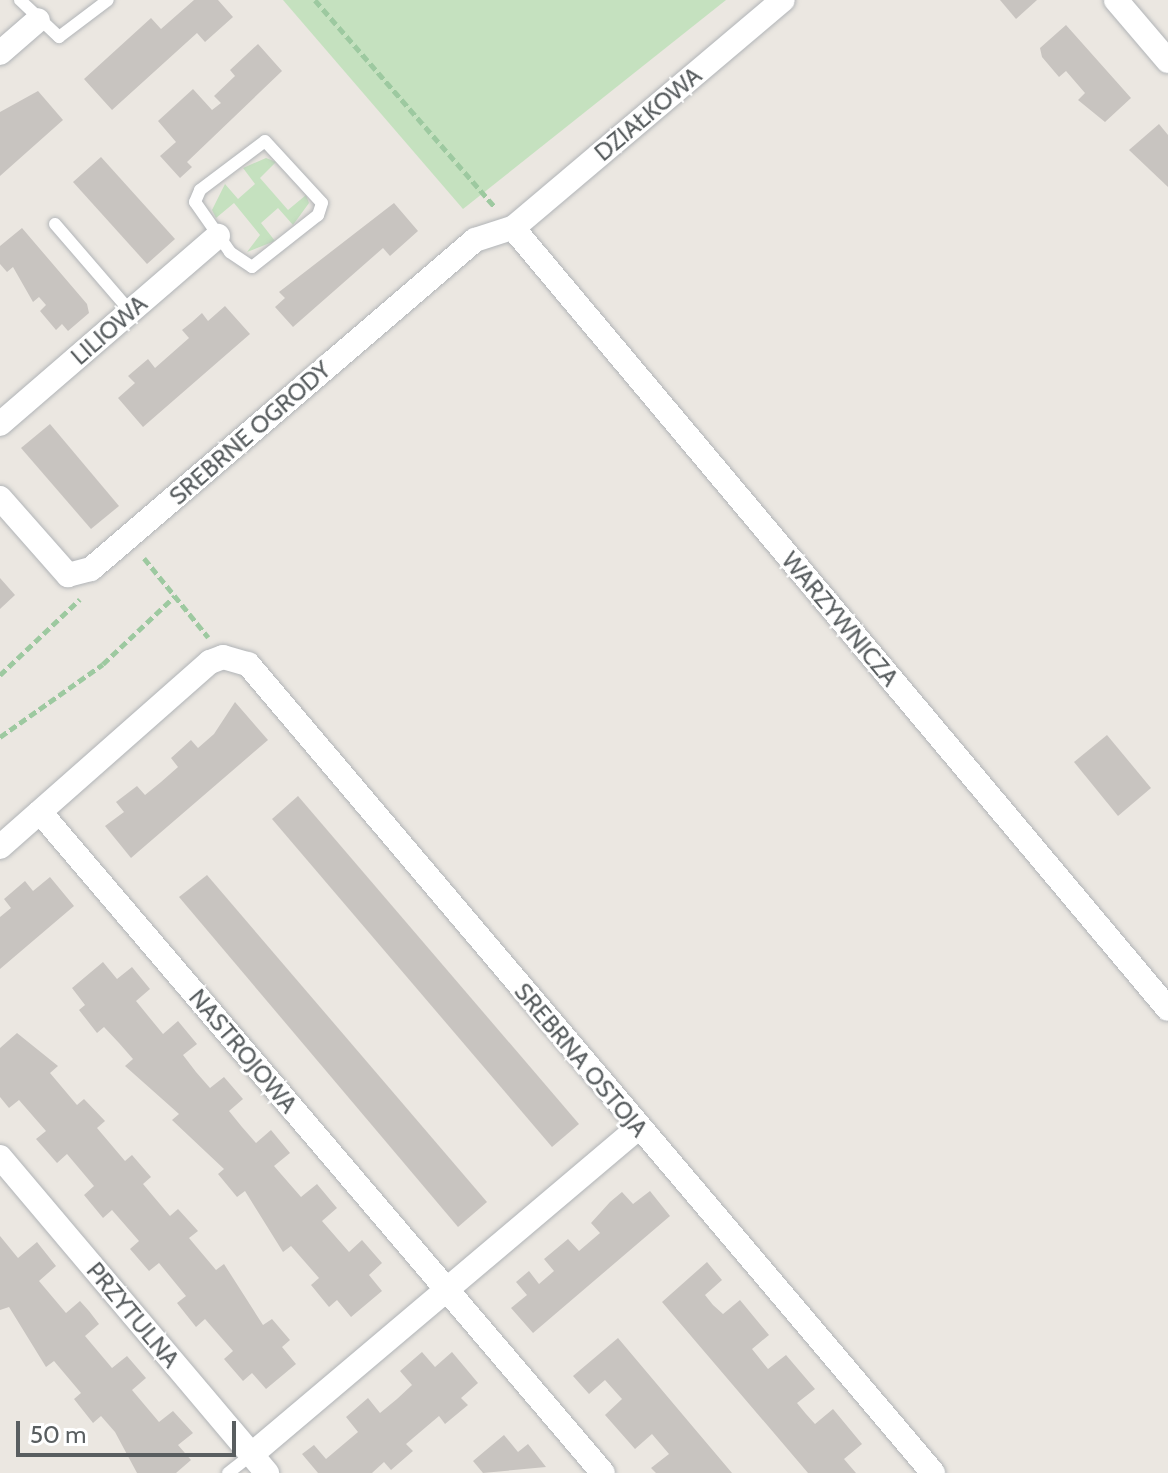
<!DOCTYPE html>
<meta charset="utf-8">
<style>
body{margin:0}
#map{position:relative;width:1168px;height:1473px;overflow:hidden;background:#ebe7e1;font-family:Cabin,sans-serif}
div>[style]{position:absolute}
.green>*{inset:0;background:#c5e1bf}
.building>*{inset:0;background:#c8c4c0}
.path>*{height:5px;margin-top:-2.5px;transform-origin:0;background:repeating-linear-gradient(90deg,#9dc9a0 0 8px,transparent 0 12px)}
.roads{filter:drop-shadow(0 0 2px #b1b4b7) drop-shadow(0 0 2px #b1b4b7)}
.lane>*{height:12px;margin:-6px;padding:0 6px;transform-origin:6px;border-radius:6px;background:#fff}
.street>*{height:24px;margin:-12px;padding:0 12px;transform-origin:12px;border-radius:12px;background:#fff}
span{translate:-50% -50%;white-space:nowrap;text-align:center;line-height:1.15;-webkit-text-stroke:6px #fff;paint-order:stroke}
.street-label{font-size:24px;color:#595e60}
.scale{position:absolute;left:16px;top:1421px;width:220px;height:36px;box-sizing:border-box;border:4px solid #595e60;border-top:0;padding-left:10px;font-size:24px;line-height:28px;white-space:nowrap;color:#595e60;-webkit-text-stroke:6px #fff;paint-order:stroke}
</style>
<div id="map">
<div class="green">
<i style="clip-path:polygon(283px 0,726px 0,463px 209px)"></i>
<i style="clip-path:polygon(266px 158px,276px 162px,260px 178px,288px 210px,306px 195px,309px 203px,293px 225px,278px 208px,261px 223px,275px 241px,247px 252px,260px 235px,234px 203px,216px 218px,212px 210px,225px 184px,238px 199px,255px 184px,243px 168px)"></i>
</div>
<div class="building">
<i style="clip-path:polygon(194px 0,218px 0,233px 17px,205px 42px,197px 33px,112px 110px,84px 79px,151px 18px,161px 29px)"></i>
<i style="clip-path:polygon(1000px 0,1037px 0,1016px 19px)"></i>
<i style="clip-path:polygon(1066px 25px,1131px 98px,1105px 122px,1078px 100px,1085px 93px,1066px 71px,1059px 77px,1042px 57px,1040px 48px)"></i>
<i style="clip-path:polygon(258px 44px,282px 71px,187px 162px,192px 167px,180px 178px,160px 156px,176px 142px,158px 121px,193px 89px,212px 110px,221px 103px,214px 96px,235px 76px,230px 70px)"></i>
<i style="clip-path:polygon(38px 91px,63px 120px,0 176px,0 112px)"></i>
<i style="clip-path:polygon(1159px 124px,1168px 135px,1168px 187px,1129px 150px)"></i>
<i style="clip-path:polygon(101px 157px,175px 239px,147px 264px,73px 182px)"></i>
<i style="clip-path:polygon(394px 203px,418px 231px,390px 256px,383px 248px,293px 327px,275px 307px,285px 298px,279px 292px)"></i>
<i style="clip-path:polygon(22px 228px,87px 304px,89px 313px,68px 331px,62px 324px,56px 330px,40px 311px,46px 305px,39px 297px,33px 302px,13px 267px,7px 272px,0 264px,0 246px)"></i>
<i style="clip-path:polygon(225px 306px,250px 334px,143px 427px,118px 398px,135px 383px,128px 376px,148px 359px,155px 368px,189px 338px,182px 330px,192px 322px,202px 313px,208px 321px)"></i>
<i style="clip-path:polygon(50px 424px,119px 506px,91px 529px,21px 448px)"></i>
<i style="clip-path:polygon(0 578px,15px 595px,0 609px)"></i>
<i style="clip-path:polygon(235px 702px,268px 740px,131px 858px,105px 826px,124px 812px,116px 802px,137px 786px,145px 795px,161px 782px,178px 767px,171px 758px,191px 740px,198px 748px,214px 734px)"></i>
<i style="clip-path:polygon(1107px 735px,1151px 788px,1118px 816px,1074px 762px)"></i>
<i style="clip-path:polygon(298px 796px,579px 1124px,552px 1147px,272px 819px)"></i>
<i style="clip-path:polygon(207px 875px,487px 1202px,458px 1227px,179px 897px)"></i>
<i style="clip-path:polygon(50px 877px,74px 906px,0 969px,0 917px,11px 908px,4px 899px,25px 881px,33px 891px)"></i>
<i style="clip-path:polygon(103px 962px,117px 979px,132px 967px,150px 989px,136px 1001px,149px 1017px,163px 1034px,178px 1021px,197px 1044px,183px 1055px,196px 1072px,210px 1088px,224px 1077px,243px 1099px,229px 1111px,242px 1127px,256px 1143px,271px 1130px,290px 1153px,274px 1166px,301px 1197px,317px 1184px,337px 1208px,322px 1221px,349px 1252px,362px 1240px,382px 1263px,369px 1275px,382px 1291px,351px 1317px,337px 1300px,329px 1307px,311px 1285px,319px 1278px,291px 1246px,283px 1252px,245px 1191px,237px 1197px,218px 1174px,224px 1169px,172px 1120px,179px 1114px,125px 1066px,133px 1059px,119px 1043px,104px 1027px,97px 1033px,79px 1010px,85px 1005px,72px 988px)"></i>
<i style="clip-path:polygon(17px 1033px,58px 1066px,50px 1073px,77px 1105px,84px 1099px,105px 1121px,97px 1128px,125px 1161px,132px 1155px,151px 1177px,143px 1184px,170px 1216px,178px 1209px,198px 1231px,189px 1238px,216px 1270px,224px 1264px,263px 1325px,272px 1319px,290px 1340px,282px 1347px,296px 1364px,266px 1389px,252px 1373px,243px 1381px,224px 1359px,233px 1351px,205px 1319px,196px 1327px,177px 1303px,186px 1296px,159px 1263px,149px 1271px,130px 1249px,139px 1241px,112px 1210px,103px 1218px,84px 1195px,94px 1186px,67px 1154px,57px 1163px,36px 1139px,46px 1131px,19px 1100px,9px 1108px,0 1097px,0 1048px)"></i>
<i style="clip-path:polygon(650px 1191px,670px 1216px,533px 1333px,511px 1308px,527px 1295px,516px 1282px,529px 1271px,539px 1284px,554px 1271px,544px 1259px,568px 1239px,579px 1251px,600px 1233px,591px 1223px,610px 1202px,622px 1192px,633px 1204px)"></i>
<i style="clip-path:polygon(0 1236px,18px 1258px,37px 1242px,56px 1266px,39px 1281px,66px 1313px,80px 1301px,89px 1311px,99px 1324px,85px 1336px,112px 1368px,127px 1356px,146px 1378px,132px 1390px,159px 1422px,173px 1411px,193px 1433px,178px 1445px,191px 1460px,176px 1473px,137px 1473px,115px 1432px,101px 1416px,93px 1423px,74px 1399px,81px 1393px,54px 1361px,46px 1367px,9px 1307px,0 1310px)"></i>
<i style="clip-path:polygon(707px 1262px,722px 1280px,705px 1295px,713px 1305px,723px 1314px,740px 1300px,769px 1335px,752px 1349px,768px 1369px,786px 1355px,815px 1389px,797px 1403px,806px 1414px,815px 1424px,833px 1409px,862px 1444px,844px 1459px,856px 1473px,808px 1473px,662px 1302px)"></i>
<i style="clip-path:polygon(618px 1338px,688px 1421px,732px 1473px,656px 1473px,651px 1468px,669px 1454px,652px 1434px,635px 1449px,605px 1415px,622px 1399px,605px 1380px,589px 1394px,573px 1376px)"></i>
<i style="clip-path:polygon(422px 1352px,435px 1367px,452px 1352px,478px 1383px,461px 1398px,468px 1405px,445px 1424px,439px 1416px,406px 1444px,413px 1451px,391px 1470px,384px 1462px,372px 1473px,318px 1473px,302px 1454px,314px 1445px,326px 1459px,358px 1432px,346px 1417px,368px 1398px,380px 1413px,397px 1399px,412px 1385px,400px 1371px)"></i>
<i style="clip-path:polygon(504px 1435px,518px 1452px,528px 1444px,546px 1467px,483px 1473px,473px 1461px)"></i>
</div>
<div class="path">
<i style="left:315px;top:0;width:273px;rotate:49deg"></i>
<i style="left:144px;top:558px;width:102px;rotate:51deg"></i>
<i style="left:0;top:675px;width:110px;rotate:-43.5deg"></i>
<i style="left:0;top:737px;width:126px;rotate:-35.3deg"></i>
<i style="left:103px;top:664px;width:99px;rotate:-43.4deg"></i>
</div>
<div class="roads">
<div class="lane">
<i style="left:20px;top:0;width:54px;rotate:43.5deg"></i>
<i style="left:59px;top:37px;width:61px;rotate:-37.1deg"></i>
<i style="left:265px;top:141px;width:84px;rotate:47.4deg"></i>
<i style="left:322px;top:203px;width:13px;rotate:108deg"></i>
<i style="left:318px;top:215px;width:84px;rotate:141.8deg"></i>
<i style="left:252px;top:267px;width:27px;rotate:-146deg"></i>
<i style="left:230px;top:252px;width:61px;rotate:-125deg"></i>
<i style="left:195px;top:202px;width:13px;rotate:-67deg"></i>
<i style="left:200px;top:190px;width:81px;rotate:-37deg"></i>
<i style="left:55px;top:224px;width:115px;rotate:49.2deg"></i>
<i style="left:228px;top:1473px;width:29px;rotate:-38deg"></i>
</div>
<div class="street">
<i style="left:1116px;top:0;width:80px;rotate:49.6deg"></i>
<i style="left:0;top:53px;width:50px;rotate:-41deg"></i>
<i style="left:513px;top:228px;width:1019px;rotate:50.01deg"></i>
<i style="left:0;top:424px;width:288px;rotate:-40.8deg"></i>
<i style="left:0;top:498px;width:103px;rotate:48.6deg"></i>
<i style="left:68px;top:575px;width:24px;rotate:-15deg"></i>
<i style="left:91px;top:569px;width:506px;rotate:-40.59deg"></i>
<i style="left:475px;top:240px;width:40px;rotate:-18deg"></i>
<i style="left:513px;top:228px;width:353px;rotate:-40.2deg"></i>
<i style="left:40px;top:812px;width:868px;rotate:49.58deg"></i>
<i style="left:0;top:847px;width:280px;rotate:-41.4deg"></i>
<i style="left:210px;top:662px;width:14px;rotate:-21deg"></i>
<i style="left:223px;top:657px;width:26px;rotate:16deg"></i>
<i style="left:248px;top:664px;width:1060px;rotate:49.74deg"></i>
<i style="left:0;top:1157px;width:414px;rotate:49.8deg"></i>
<i style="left:251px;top:1455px;width:507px;rotate:-40.2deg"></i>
</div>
</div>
<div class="street-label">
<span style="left:648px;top:114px;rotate:-40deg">DZIAŁKOWA</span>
<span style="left:109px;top:330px;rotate:-41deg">LILIOWA</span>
<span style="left:250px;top:433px;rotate:-41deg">SREBRNE OGRODY</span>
<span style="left:840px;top:619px;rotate:50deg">WARZYWNICZA</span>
<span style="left:243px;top:1051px;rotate:50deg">NASTROJOWA</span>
<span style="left:581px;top:1060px;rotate:50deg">SREBRNA OSTOJA</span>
<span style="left:133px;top:1315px;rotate:50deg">PRZYTULNA</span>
</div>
<div class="scale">50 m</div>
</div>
